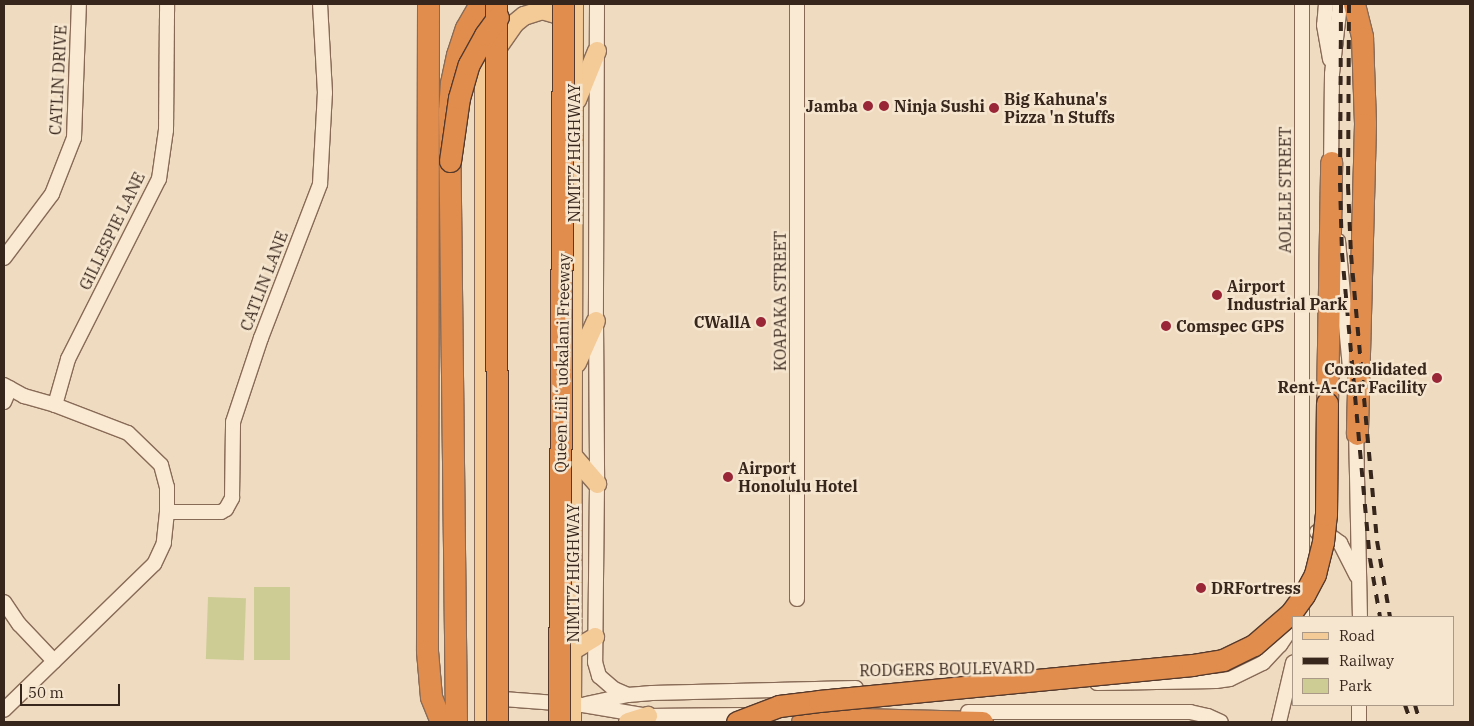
<!DOCTYPE html>
<meta charset="utf-8">
<style>
body{margin:0}
#map{position:relative;width:1474px;height:726px;overflow:hidden;background:#efdbc0;font-family:"IBM Plex Serif",serif}
div>[style]{position:absolute}
.green>*{inset:0;background:#cdcc94;transform-origin:0 0}
.roads{filter:drop-shadow(1px 0 #886b57) drop-shadow(-1px 0 #886b57) drop-shadow(0 1px #886b57) drop-shadow(0 -1px #886b57)}
.minor>*{height:14px;margin:-7px;padding:0 7px;transform-origin:7px;border-radius:7px;background:#fae9d3}
.major>*{height:18px;margin:-9px;padding:0 9px;transform-origin:9px;border-radius:9px;background:#f4ca96}
.highway>*{height:21px;margin:-10.5px;padding:0 10.5px;transform-origin:10.5px;border-radius:10.5px;background:#e18d4d}
.rail>*{height:4px;margin-top:-2px;transform-origin:0;background:repeating-linear-gradient(90deg,#37261c 0 9px,transparent 0 18px)}
.bridges{filter:drop-shadow(1px 0 #563a2c) drop-shadow(-1px 0 #563a2c) drop-shadow(0 1px #563a2c) drop-shadow(0 -1px #563a2c)}
.highway-bridge>*{height:21px;margin:-10.5px;padding:0 10.5px;transform-origin:10.5px;border-radius:10.5px;background:#e18d4d}
.dots>*{width:14px;height:14px;translate:-50% -50%;box-sizing:border-box;border:2px solid #f6e6cf;border-radius:50%}
span{translate:-50% -50%;white-space:nowrap;text-align:center;line-height:1.15;-webkit-text-stroke:5px #f6e6cf;paint-order:stroke}
.street-label{font-size:16px;color:#37261c}
.poi-label{font-size:16px;color:#37261c;font-weight:700}
.left{translate:0 -50%;text-align:left}
.right{translate:-100% -50%;text-align:right}
.frame{position:absolute;inset:0;border:5px solid #37261c;pointer-events:none}
.legend{position:absolute;left:1292px;top:616px;width:162px;height:90px;box-sizing:border-box;background:#f6e6cf;border:1px solid #aa9987;margin:0;padding:6px 9px;list-style:none;font-size:15px;color:#37261c}
.legend li{display:flex;align-items:center;gap:10px;height:25px}
.legend b{width:25px;border:1px solid #aa9987}
.scale{position:absolute;left:20px;top:684px;width:100px;height:22px;box-sizing:border-box;border:2px solid #37261c;border-top:0;padding-left:6px;font-size:15px;line-height:18px;white-space:nowrap;color:#37261c;-webkit-text-stroke:4px #f6e6cf;paint-order:stroke}
</style>
<div id="map">
<div class="green">
<div style="left:254px;top:587px;width:36px;height:73px"></div>
<div style="left:208px;top:597px;width:38px;height:62px;rotate:2deg"></div>
</div>
<div class="roads">
<div class="minor">
<div style="left:597px;top:4px;width:317px;rotate:90.2deg"></div>
<div style="left:596px;top:321px;width:163px;rotate:89.6deg"></div>
<div style="left:597px;top:484px;width:178px;rotate:90.6deg"></div>
<div style="left:595px;top:662px;width:15px;rotate:74deg"></div>
<div style="left:599px;top:676px;width:20px;rotate:41deg"></div>
<div style="left:614px;top:689px;width:15px;rotate:23deg"></div>
<div style="left:1326px;top:4px;width:21px;rotate:95deg"></div>
<div style="left:1324px;top:25px;width:35px;rotate:80deg"></div>
<div style="left:1331px;top:170px;width:96px;rotate:-89.4deg"></div>
<div style="left:1332px;top:74px;width:70px;rotate:-83.5deg"></div>
<div style="left:1338px;top:241px;width:127px;rotate:84.6deg"></div>
<div style="left:4px;top:258px;width:80px;rotate:-53.1deg"></div>
<div style="left:52px;top:194px;width:60px;rotate:-68.6deg"></div>
<div style="left:74px;top:138px;width:134px;rotate:-87.9deg"></div>
<div style="left:4px;top:385px;width:23px;rotate:29deg"></div>
<div style="left:24px;top:396px;width:32px;rotate:16deg"></div>
<div style="left:55px;top:405px;width:78px;rotate:21deg"></div>
<div style="left:128px;top:433px;width:46px;rotate:44.1deg"></div>
<div style="left:161px;top:465px;width:23px;rotate:75deg"></div>
<div style="left:167px;top:487px;width:25px;rotate:90deg"></div>
<div style="left:167px;top:512px;width:31px;rotate:96deg"></div>
<div style="left:164px;top:543px;width:23px;rotate:115deg"></div>
<div style="left:154px;top:564px;width:209px;rotate:135.8deg"></div>
<div style="left:4px;top:402px;width:15px;rotate:-67deg"></div>
<div style="left:55px;top:405px;width:48px;rotate:-74.2deg"></div>
<div style="left:68px;top:359px;width:202px;rotate:-63.2deg"></div>
<div style="left:159px;top:179px;width:49px;rotate:-81.9deg"></div>
<div style="left:166px;top:130px;width:126px;rotate:-89.5deg"></div>
<div style="left:1356px;top:428px;width:189px;rotate:88.8deg"></div>
<div style="left:167px;top:512px;width:54px"></div>
<div style="left:221px;top:512px;width:6px;rotate:-31deg"></div>
<div style="left:226px;top:509px;width:13px;rotate:-61deg"></div>
<div style="left:232px;top:498px;width:76px;rotate:-89.2deg"></div>
<div style="left:233px;top:422px;width:89px;rotate:-71.6deg"></div>
<div style="left:261px;top:338px;width:165px;rotate:-69deg"></div>
<div style="left:320px;top:184px;width:91px;rotate:-86.9deg"></div>
<div style="left:325px;top:93px;width:89px;rotate:-93.2deg"></div>
<div style="left:1317px;top:532px;width:12px;rotate:14deg"></div>
<div style="left:1329px;top:535px;width:14px;rotate:36deg"></div>
<div style="left:1340px;top:543px;width:37px;rotate:63deg"></div>
<div style="left:797px;top:599px;width:595px;rotate:-90deg"></div>
<div style="left:4px;top:602px;width:27px;rotate:56deg"></div>
<div style="left:19px;top:624px;width:51px;rotate:46.6deg"></div>
<div style="left:1302px;top:617px;width:613px;rotate:-90deg"></div>
<div style="left:1097px;top:683px;width:119px;rotate:-1deg"></div>
<div style="left:1216px;top:681px;width:14px;rotate:-8deg"></div>
<div style="left:1230px;top:679px;width:37px;rotate:-26deg"></div>
<div style="left:1263px;top:663px;width:25px;rotate:-47deg"></div>
<div style="left:1280px;top:645px;width:23px;rotate:-56deg"></div>
<div style="left:490px;top:698px;width:93px;rotate:4.3deg"></div>
<div style="left:583px;top:705px;width:66px;rotate:9.6deg"></div>
<div style="left:648px;top:716px;width:99px;rotate:-0.6deg"></div>
<div style="left:586px;top:704px;width:43px;rotate:-12.1deg"></div>
<div style="left:628px;top:695px;width:24px;rotate:-5deg"></div>
<div style="left:652px;top:693px;width:204px;rotate:-1.4deg"></div>
<div style="left:968px;top:712px;width:222px"></div>
<div style="left:1190px;top:712px;width:18px;rotate:13deg"></div>
<div style="left:1208px;top:716px;width:14px;rotate:25deg"></div>
<div style="left:1279px;top:722px;width:61px;rotate:-76.7deg"></div>
<div style="left:1359px;top:722px;width:17px;rotate:-90deg"></div>
</div>
<div class="major">
<div style="left:484px;top:37px;width:685px;rotate:90deg"></div>
<div style="left:494px;top:53px;width:35px;rotate:-55deg"></div>
<div style="left:514px;top:24px;width:13px;rotate:-39deg"></div>
<div style="left:524px;top:16px;width:19px;rotate:-18deg"></div>
<div style="left:542px;top:10px;width:19px;rotate:16deg"></div>
<div style="left:560px;top:15px;width:10px;rotate:45deg"></div>
<div style="left:567px;top:22px;width:5px;rotate:68deg"></div>
<div style="left:577px;top:100px;width:53px;rotate:-67.8deg"></div>
<div style="left:577px;top:363px;width:46px;rotate:-65.7deg"></div>
<div style="left:573px;top:456px;width:37px;rotate:49deg"></div>
<div style="left:572px;top:651px;width:27px;rotate:-31deg"></div>
<div style="left:572px;top:722px;width:718px;rotate:-89.84deg"></div>
<div style="left:628px;top:722px;width:21px;rotate:-17deg"></div>
</div>
<div class="highway">
<div style="left:428px;top:4px;width:647px;rotate:90.09deg"></div>
<div style="left:427px;top:651px;width:46px;rotate:85deg"></div>
<div style="left:431px;top:697px;width:27px;rotate:68deg"></div>
<div style="left:1354px;top:4px;width:34px;rotate:76deg"></div>
<div style="left:1362px;top:37px;width:87px;rotate:88deg"></div>
<div style="left:1365px;top:124px;width:310px;rotate:91.5deg"></div>
<div style="left:1327px;top:403px;width:241px;rotate:-89deg"></div>
<div style="left:456px;top:722px;width:611px;rotate:-90.66deg"></div>
<div style="left:449px;top:111px;width:28px;rotate:-86deg"></div>
<div style="left:451px;top:83px;width:29px;rotate:-78deg"></div>
<div style="left:457px;top:55px;width:28px;rotate:-72deg"></div>
<div style="left:466px;top:28px;width:28px;rotate:-60deg"></div>
<div style="left:802px;top:722px;width:54px;rotate:-3.2deg"></div>
<div style="left:856px;top:719px;width:126px;rotate:1.4deg"></div>
</div>
</div>
<div class="rail">
<div style="left:1341px;top:4px;width:179px;rotate:90.3deg"></div>
<div style="left:1340px;top:183px;width:70px;rotate:88.4deg"></div>
<div style="left:1342px;top:253px;width:307px;rotate:84.8deg"></div>
<div style="left:1370px;top:559px;width:59px;rotate:80.2deg"></div>
<div style="left:1349px;top:4px;width:182px;rotate:90.3deg"></div>
<div style="left:1348px;top:186px;width:69px;rotate:87.5deg"></div>
<div style="left:1351px;top:255px;width:287px;rotate:84.8deg"></div>
<div style="left:1377px;top:541px;width:77px;rotate:80.3deg"></div>
<div style="left:1405px;top:705px;width:18px;rotate:71deg"></div>
<div style="left:1415px;top:705px;width:18px;rotate:74deg"></div>
</div>
<div class="bridges">
<div class="highway-bridge">
<div style="left:496px;top:4px;width:718px;rotate:89.92deg"></div>
<div style="left:450px;top:161px;width:64px;rotate:-81.9deg"></div>
<div style="left:459px;top:98px;width:35px;rotate:-74deg"></div>
<div style="left:469px;top:64px;width:33px;rotate:-61deg"></div>
<div style="left:485px;top:35px;width:22px;rotate:-54deg"></div>
<div style="left:559px;top:722px;width:718px;rotate:-89.68deg"></div>
<div style="left:737px;top:722px;width:45px;rotate:-20.9deg"></div>
<div style="left:779px;top:706px;width:40px;rotate:-7.1deg"></div>
<div style="left:819px;top:701px;width:375px;rotate:-5.5deg"></div>
<div style="left:1192px;top:665px;width:31px;rotate:-9deg"></div>
<div style="left:1223px;top:660px;width:34px;rotate:-26deg"></div>
<div style="left:1254px;top:645px;width:49px;rotate:-40.9deg"></div>
<div style="left:1291px;top:613px;width:22px;rotate:-54deg"></div>
<div style="left:1304px;top:595px;width:24px;rotate:-62deg"></div>
<div style="left:1315px;top:574px;width:33px;rotate:-76deg"></div>
<div style="left:1323px;top:542px;width:27px;rotate:-84deg"></div>
<div style="left:1326px;top:515px;width:112px;rotate:-89.5deg"></div>
</div>
</div>
<div class="dots">
<div style="left:868px;top:106px;background:#992636"></div>
<div style="left:884px;top:106px;background:#992636"></div>
<div style="left:994px;top:108px;background:#992636"></div>
<div style="left:1217px;top:295px;background:#992636"></div>
<div style="left:761px;top:322px;background:#992636"></div>
<div style="left:1166px;top:326px;background:#992636"></div>
<div style="left:1437px;top:378px;background:#992636"></div>
<div style="left:728px;top:477px;background:#992636"></div>
<div style="left:1201px;top:588px;background:#992636"></div>
</div>
<div class="street-label">
<span style="left:58px;top:80px;rotate:-87deg">CATLIN DRIVE</span>
<span style="left:574px;top:153px;rotate:-90deg">NIMITZ HIGHWAY</span>
<span style="left:1285px;top:190px;rotate:-90deg">AOLELE STREET</span>
<span style="left:112px;top:231px;rotate:-64deg">GILLESPIE LANE</span>
<span style="left:264px;top:281px;rotate:-69deg">CATLIN LANE</span>
<span style="left:780px;top:301px;rotate:-90deg">KOAPAKA STREET</span>
<span style="left:562px;top:363px;rotate:-89deg">Queen Liliʻuokalani Freeway</span>
<span style="left:573px;top:573px;rotate:-90deg">NIMITZ HIGHWAY</span>
<span style="left:947px;top:669px;rotate:-1deg">RODGERS BOULEVARD</span>
</div>
<div class="poi-label">
<span class="left" style="left:1004px;top:108px">Big Kahuna's<br>Pizza 'n Stuffs</span>
<span class="right" style="left:858px;top:106px">Jamba</span>
<span class="left" style="left:894px;top:106px">Ninja Sushi</span>
<span class="left" style="left:1227px;top:295px">Airport<br>Industrial Park</span>
<span class="right" style="left:751px;top:322px">CWallA</span>
<span class="left" style="left:1176px;top:326px">Comspec GPS</span>
<span class="right" style="left:1427px;top:378px">Consolidated<br>Rent-A-Car Facility</span>
<span class="left" style="left:738px;top:477px">Airport<br>Honolulu Hotel</span>
<span class="left" style="left:1211px;top:588px">DRFortress</span>
</div>
<div class="frame"></div>
<ul class="legend">
<li><b style="height:6px;background:#f4ca96"></b>Road</li>
<li><b style="height:6px;background:#37261c"></b>Railway</li>
<li><b style="height:14px;background:#cdcc94"></b>Park</li>
</ul>
<div class="scale">50 m</div>
</div>
